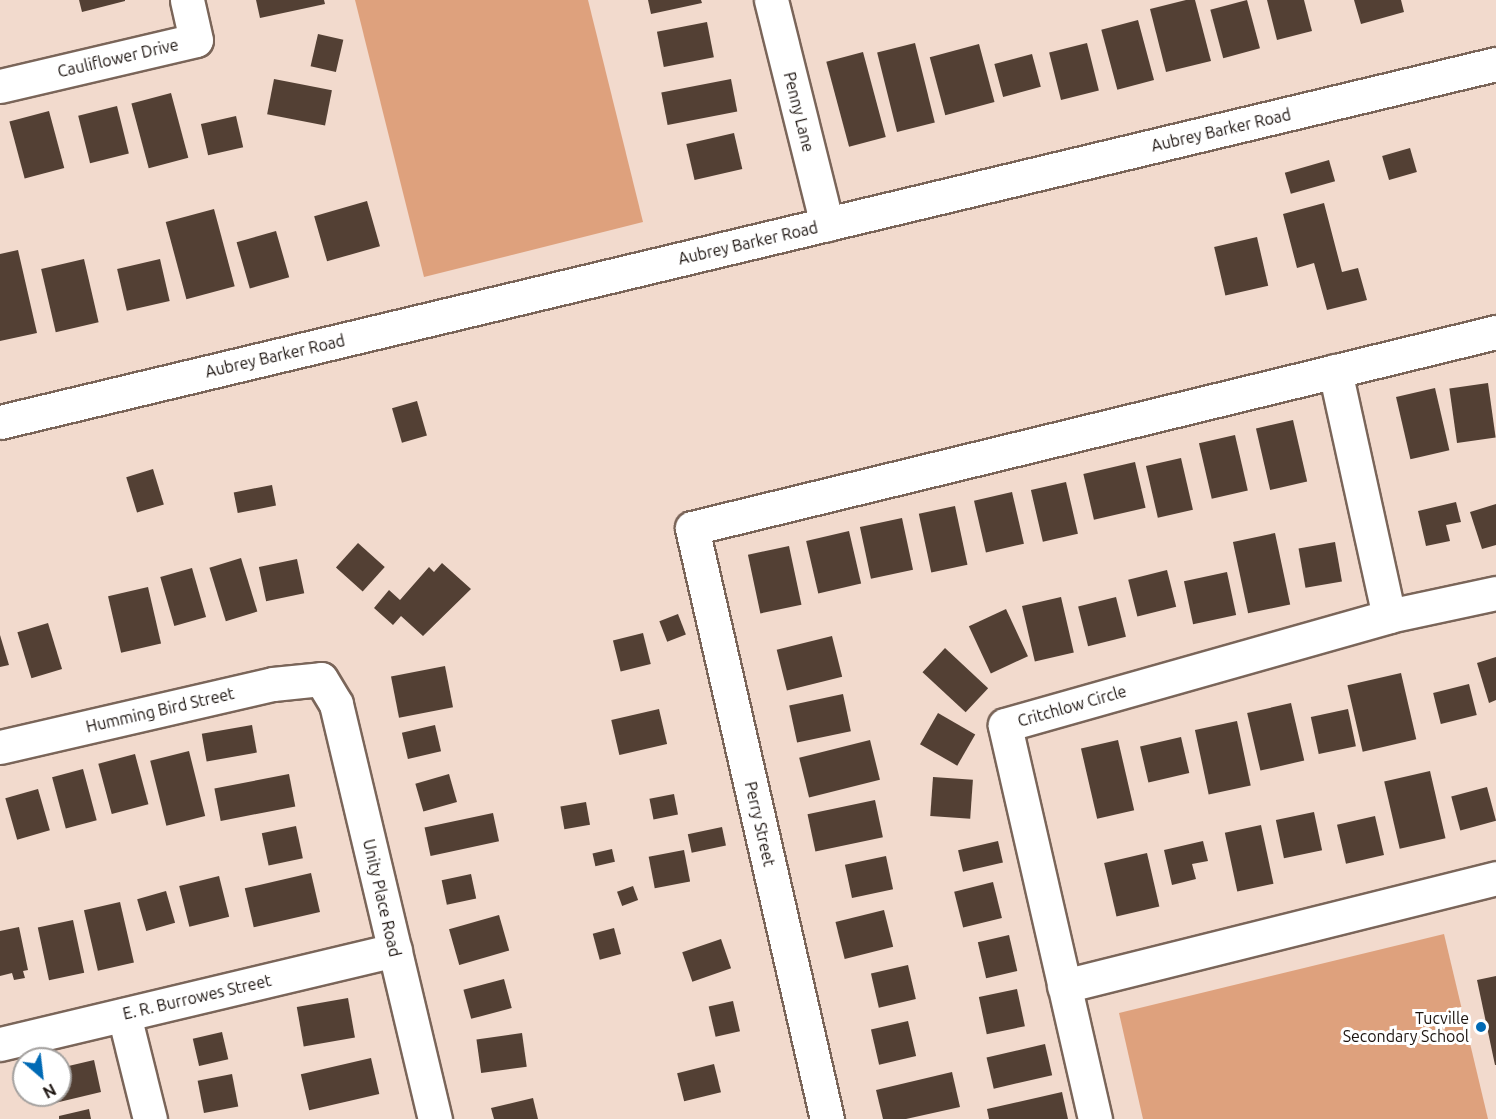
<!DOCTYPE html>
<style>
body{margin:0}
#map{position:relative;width:1496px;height:1119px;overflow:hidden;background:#f2dacd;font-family:Ubuntu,sans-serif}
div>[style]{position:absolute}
.green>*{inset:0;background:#dea17d}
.building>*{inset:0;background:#534034;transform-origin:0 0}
.roads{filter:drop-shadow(2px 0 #7a6559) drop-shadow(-2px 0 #7a6559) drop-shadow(0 2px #7a6559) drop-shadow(0 -2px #7a6559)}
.minor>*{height:33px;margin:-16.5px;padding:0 16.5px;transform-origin:16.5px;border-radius:16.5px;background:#fff}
.dots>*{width:16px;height:16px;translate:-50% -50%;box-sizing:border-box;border:3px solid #fff;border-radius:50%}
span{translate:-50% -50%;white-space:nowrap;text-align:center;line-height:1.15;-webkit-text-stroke:6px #fff;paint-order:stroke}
.street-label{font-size:16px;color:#1b130f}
.poi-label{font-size:16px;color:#1b130f}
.right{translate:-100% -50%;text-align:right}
.north{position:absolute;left:12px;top:1047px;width:60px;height:60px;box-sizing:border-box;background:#fff;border:2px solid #a4a19f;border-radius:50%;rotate:152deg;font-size:16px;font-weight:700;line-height:24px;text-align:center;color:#1b130f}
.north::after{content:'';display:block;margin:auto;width:21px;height:27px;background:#006ab5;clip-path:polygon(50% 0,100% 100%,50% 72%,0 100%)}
</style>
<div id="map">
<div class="green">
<div style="clip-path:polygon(355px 0,588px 0,643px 222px,424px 277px)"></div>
<div style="clip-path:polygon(1444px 934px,1488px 1119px,1143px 1119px,1119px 1013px)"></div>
</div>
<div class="building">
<div style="clip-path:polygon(79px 0,125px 0,125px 1px,82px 12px)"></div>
<div style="clip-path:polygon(256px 0,324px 0,325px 4px,260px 18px)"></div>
<div style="clip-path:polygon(648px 0,701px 0,702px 3px,651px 14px)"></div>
<div style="clip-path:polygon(1186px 0,1195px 0,1211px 61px,1166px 72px,1150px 9px)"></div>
<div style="left:1247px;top:0;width:50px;height:38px;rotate:75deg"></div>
<div style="clip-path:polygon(1267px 0,1304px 0,1312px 31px,1277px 40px)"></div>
<div style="clip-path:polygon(1354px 0,1401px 0,1404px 12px,1361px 24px)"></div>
<div style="left:1138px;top:20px;width:62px;height:38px;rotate:75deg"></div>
<div style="left:707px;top:22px;width:36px;height:51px;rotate:79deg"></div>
<div style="left:318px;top:34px;width:26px;height:33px;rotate:13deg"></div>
<div style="left:915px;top:43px;width:82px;height:39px;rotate:76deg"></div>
<div style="left:1087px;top:43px;width:49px;height:39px;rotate:76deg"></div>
<div style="left:979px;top:44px;width:60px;height:51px;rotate:75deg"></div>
<div style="left:863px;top:52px;width:88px;height:38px;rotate:75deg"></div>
<div style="left:1032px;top:54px;width:34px;height:39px;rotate:75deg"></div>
<div style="left:274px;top:79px;width:59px;height:36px;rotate:11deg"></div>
<div style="left:731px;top:79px;width:33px;height:71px;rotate:79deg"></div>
<div style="left:171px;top:93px;width:67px;height:41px;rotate:75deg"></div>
<div style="left:117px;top:106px;width:49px;height:40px;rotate:76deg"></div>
<div style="left:49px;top:111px;width:59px;height:41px;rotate:75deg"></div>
<div style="left:236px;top:116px;width:32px;height:36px;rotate:77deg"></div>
<div style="left:734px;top:133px;width:37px;height:49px;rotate:77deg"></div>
<div style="left:1410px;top:148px;width:25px;height:29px;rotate:74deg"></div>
<div style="left:1329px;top:160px;width:22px;height:46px;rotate:74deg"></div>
<div style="left:367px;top:201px;width:47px;height:55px;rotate:74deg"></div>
<div style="clip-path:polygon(1324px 203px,1342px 272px,1358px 268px,1367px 300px,1327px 310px,1314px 263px,1297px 268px,1283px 214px)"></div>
<div style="left:214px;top:209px;width:80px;height:50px;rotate:75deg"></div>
<div style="left:276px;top:231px;width:48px;height:41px;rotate:74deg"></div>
<div style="left:1257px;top:237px;width:50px;height:44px;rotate:77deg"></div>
<div style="clip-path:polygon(18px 250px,37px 333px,0 341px,0 254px)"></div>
<div style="left:84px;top:259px;width:65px;height:44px;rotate:77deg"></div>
<div style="left:160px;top:259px;width:43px;height:44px;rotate:77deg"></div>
<div style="left:1488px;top:383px;width:55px;height:39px;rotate:82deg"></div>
<div style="left:1435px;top:388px;width:64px;height:40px;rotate:77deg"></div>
<div style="left:417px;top:401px;width:36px;height:26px;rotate:74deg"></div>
<div style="left:1293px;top:420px;width:63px;height:38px;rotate:77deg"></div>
<div style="left:1235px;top:435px;width:57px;height:37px;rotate:77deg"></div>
<div style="left:1181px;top:458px;width:53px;height:36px;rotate:77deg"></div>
<div style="left:1135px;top:462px;width:47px;height:53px;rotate:77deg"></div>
<div style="left:153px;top:469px;width:37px;height:28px;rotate:73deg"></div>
<div style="left:1066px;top:482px;width:53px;height:36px;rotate:77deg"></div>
<div style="left:272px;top:485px;width:21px;height:39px;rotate:79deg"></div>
<div style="left:1012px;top:492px;width:53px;height:39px;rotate:77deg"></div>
<div style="clip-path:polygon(1456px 502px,1461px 522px,1446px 525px,1450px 541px,1426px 546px,1418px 511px)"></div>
<div style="clip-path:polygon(1496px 504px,1496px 545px,1482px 549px,1470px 512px)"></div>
<div style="left:955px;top:506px;width:60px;height:37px;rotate:78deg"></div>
<div style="left:902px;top:518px;width:53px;height:43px;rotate:78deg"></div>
<div style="left:849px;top:531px;width:54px;height:44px;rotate:77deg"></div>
<div style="left:1275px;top:533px;width:73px;height:43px;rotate:78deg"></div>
<div style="left:1335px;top:542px;width:40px;height:37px;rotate:80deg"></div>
<div style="left:358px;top:543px;width:36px;height:33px;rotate:42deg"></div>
<div style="left:789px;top:546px;width:60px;height:42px;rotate:78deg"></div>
<div style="left:241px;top:558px;width:56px;height:33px;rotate:73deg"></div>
<div style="left:297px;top:559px;width:35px;height:39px;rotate:78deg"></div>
<div style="clip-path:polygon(442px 563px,471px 589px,423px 636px,401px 616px,393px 625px,374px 608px,389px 590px,400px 600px,429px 567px,434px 572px)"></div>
<div style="left:192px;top:568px;width:51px;height:33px;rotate:74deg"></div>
<div style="left:1167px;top:570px;width:38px;height:40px;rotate:76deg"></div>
<div style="left:1227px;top:572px;width:44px;height:44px;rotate:78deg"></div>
<div style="left:148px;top:587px;width:58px;height:41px;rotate:77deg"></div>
<div style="left:1061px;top:597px;width:57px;height:40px;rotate:77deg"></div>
<div style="left:1116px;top:597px;width:41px;height:39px;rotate:76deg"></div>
<div style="left:1006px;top:609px;width:52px;height:41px;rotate:65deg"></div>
<div style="left:678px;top:614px;width:22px;height:20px;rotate:69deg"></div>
<div style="left:48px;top:623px;width:48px;height:32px;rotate:73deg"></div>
<div style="left:643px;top:633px;width:32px;height:31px;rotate:76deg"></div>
<div style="clip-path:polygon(0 635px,9px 665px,0 667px)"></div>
<div style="left:832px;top:636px;width:42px;height:57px;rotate:76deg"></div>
<div style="left:945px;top:648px;width:59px;height:33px;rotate:43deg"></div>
<div style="clip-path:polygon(1496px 657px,1496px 700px,1489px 703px,1477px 663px)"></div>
<div style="left:445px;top:666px;width:42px;height:55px;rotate:79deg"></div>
<div style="left:1401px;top:673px;width:68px;height:55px;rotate:77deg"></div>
<div style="left:1469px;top:684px;width:32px;height:37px;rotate:76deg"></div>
<div style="left:843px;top:694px;width:38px;height:55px;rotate:78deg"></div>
<div style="left:1291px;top:703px;width:59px;height:45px;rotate:77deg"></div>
<div style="left:659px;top:709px;width:36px;height:49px;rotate:77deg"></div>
<div style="left:1348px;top:709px;width:38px;height:38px;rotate:78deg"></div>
<div style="left:938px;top:713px;width:43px;height:36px;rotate:30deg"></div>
<div style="left:1237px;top:721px;width:66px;height:43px;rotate:78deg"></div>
<div style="left:252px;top:725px;width:28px;height:51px;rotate:80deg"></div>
<div style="left:435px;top:725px;width:27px;height:34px;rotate:77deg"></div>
<div style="left:1181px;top:737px;width:37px;height:42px;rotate:77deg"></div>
<div style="left:870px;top:740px;width:41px;height:73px;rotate:76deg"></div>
<div style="left:1118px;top:740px;width:72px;height:38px;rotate:77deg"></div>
<div style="left:189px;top:751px;width:67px;height:40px;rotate:76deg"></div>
<div style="left:135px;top:754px;width:52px;height:38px;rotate:75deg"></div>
<div style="left:83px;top:769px;width:53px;height:32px;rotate:75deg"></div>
<div style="left:1430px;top:771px;width:69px;height:47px;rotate:77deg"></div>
<div style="left:289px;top:774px;width:33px;height:76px;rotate:79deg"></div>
<div style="left:449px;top:774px;width:29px;height:35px;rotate:74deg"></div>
<div style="left:933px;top:777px;width:40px;height:39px;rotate:4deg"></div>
<div style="left:1487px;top:787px;width:35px;height:37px;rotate:75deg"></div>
<div style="left:38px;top:789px;width:43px;height:34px;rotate:74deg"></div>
<div style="left:674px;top:794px;width:21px;height:25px;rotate:79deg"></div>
<div style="left:875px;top:800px;width:38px;height:69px;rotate:78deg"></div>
<div style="left:586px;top:802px;width:23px;height:26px;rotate:80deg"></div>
<div style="left:1314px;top:812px;width:39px;height:39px;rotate:78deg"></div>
<div style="left:493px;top:813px;width:29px;height:70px;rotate:78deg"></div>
<div style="left:1375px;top:816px;width:40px;height:39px;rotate:77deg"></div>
<div style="left:1261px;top:825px;width:60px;height:37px;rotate:78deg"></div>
<div style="left:296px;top:826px;width:33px;height:35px;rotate:78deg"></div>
<div style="left:722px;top:827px;width:19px;height:35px;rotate:78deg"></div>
<div style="left:998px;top:841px;width:22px;height:41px;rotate:77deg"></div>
<div style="clip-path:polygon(1203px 841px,1208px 861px,1192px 864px,1196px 879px,1172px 885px,1164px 850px)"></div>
<div style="left:612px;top:849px;width:13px;height:20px;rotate:77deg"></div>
<div style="left:684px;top:850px;width:32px;height:36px;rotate:79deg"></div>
<div style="left:1147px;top:853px;width:55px;height:44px;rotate:77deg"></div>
<div style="left:886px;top:856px;width:34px;height:42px;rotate:78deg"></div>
<div style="left:311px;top:873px;width:40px;height:68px;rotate:77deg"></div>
<div style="left:471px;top:874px;width:25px;height:30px;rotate:78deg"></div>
<div style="left:219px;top:876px;width:42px;height:41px;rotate:76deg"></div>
<div style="left:993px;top:882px;width:37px;height:40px;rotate:76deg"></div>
<div style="left:633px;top:886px;width:15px;height:17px;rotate:70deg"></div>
<div style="left:166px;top:891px;width:33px;height:30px;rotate:74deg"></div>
<div style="left:120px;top:902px;width:62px;height:37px;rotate:77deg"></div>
<div style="left:884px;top:910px;width:38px;height:50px;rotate:76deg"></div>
<div style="left:499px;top:915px;width:37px;height:52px;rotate:74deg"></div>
<div style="left:73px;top:920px;width:54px;height:36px;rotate:78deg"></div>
<div style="clip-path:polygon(19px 927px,28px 970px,23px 971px,25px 978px,14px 980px,12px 973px,0 976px,0 931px)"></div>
<div style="left:614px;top:928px;width:27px;height:22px;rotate:75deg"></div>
<div style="left:1009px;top:935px;width:37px;height:32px;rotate:77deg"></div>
<div style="left:721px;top:939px;width:31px;height:41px;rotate:71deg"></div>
<div style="left:908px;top:965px;width:35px;height:38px;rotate:77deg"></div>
<div style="clip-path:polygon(1496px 976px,1496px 1065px,1495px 1065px,1477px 980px)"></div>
<div style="left:504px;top:979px;width:30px;height:42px;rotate:75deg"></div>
<div style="left:1017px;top:989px;width:38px;height:39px;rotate:78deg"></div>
<div style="left:348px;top:998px;width:40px;height:52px;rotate:80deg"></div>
<div style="left:733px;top:1001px;width:31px;height:25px;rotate:77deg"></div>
<div style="left:908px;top:1021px;width:36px;height:38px;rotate:77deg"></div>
<div style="left:222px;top:1032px;width:28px;height:30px;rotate:77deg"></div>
<div style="left:522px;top:1033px;width:34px;height:46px;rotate:82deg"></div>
<div style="left:1045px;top:1044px;width:32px;height:60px;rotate:77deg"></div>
<div style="left:371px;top:1058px;width:37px;height:72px;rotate:77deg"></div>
<div style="clip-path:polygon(94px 1060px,101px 1092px,55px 1103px,60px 1068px)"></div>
<div style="left:714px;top:1064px;width:29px;height:38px;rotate:76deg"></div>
<div style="clip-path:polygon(952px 1072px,960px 1107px,906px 1119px,883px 1119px,876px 1090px)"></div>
<div style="left:232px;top:1074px;width:33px;height:35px;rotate:79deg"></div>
<div style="clip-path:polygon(1062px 1092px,1068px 1119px,989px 1119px,987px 1109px)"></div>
<div style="clip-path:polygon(533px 1098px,538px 1119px,494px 1119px,491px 1108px)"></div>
<div style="clip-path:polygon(89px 1109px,91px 1119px,59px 1119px,59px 1116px)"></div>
</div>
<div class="roads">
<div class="minor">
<div style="left:771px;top:0;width:231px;rotate:76deg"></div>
<div style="left:0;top:86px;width:201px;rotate:-13.2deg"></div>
<div style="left:196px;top:40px;width:41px;rotate:-102.7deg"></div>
<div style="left:1335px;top:371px;width:251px;rotate:77.6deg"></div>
<div style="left:0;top:422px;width:1538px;rotate:-13.46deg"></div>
<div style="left:0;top:747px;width:280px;rotate:-13deg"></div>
<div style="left:273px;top:684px;width:48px;rotate:-5.9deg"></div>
<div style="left:321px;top:679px;width:29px;rotate:59deg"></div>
<div style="left:336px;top:704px;width:427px;rotate:76.6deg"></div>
<div style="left:1064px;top:986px;width:445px;rotate:-14deg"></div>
<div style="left:124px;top:1015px;width:107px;rotate:76deg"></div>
<div style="left:0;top:1044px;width:406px;rotate:-13.4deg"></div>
<div style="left:827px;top:1119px;width:606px;rotate:-102.87deg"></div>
<div style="left:692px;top:528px;width:828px;rotate:-13.7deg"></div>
<div style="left:1095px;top:1119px;width:404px;rotate:-102.9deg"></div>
<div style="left:1005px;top:725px;width:399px;rotate:-15.8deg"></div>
<div style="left:1389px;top:616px;width:109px;rotate:-12.1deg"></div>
</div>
</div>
<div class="dots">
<div style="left:1481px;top:1027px;background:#006ab5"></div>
</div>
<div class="street-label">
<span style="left:118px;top:58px;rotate:-13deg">Cauliflower Drive</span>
<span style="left:799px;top:112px;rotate:76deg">Penny Lane</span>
<span style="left:1221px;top:130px;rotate:-13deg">Aubrey Barker Road</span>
<span style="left:748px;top:243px;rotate:-13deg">Aubrey Barker Road</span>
<span style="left:275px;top:356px;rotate:-13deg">Aubrey Barker Road</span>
<span style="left:1072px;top:706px;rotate:-16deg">Critchlow Circle</span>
<span style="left:160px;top:710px;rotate:-13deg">Humming Bird Street</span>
<span style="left:760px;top:824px;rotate:77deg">Perry Street</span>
<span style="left:382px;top:898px;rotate:77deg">Unity Place Road</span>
<span style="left:197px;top:997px;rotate:-13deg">E. R. Burrowes Street</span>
</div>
<div class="poi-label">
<span class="right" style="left:1469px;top:1027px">Tucville<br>Secondary School</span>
</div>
<div class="north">N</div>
</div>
